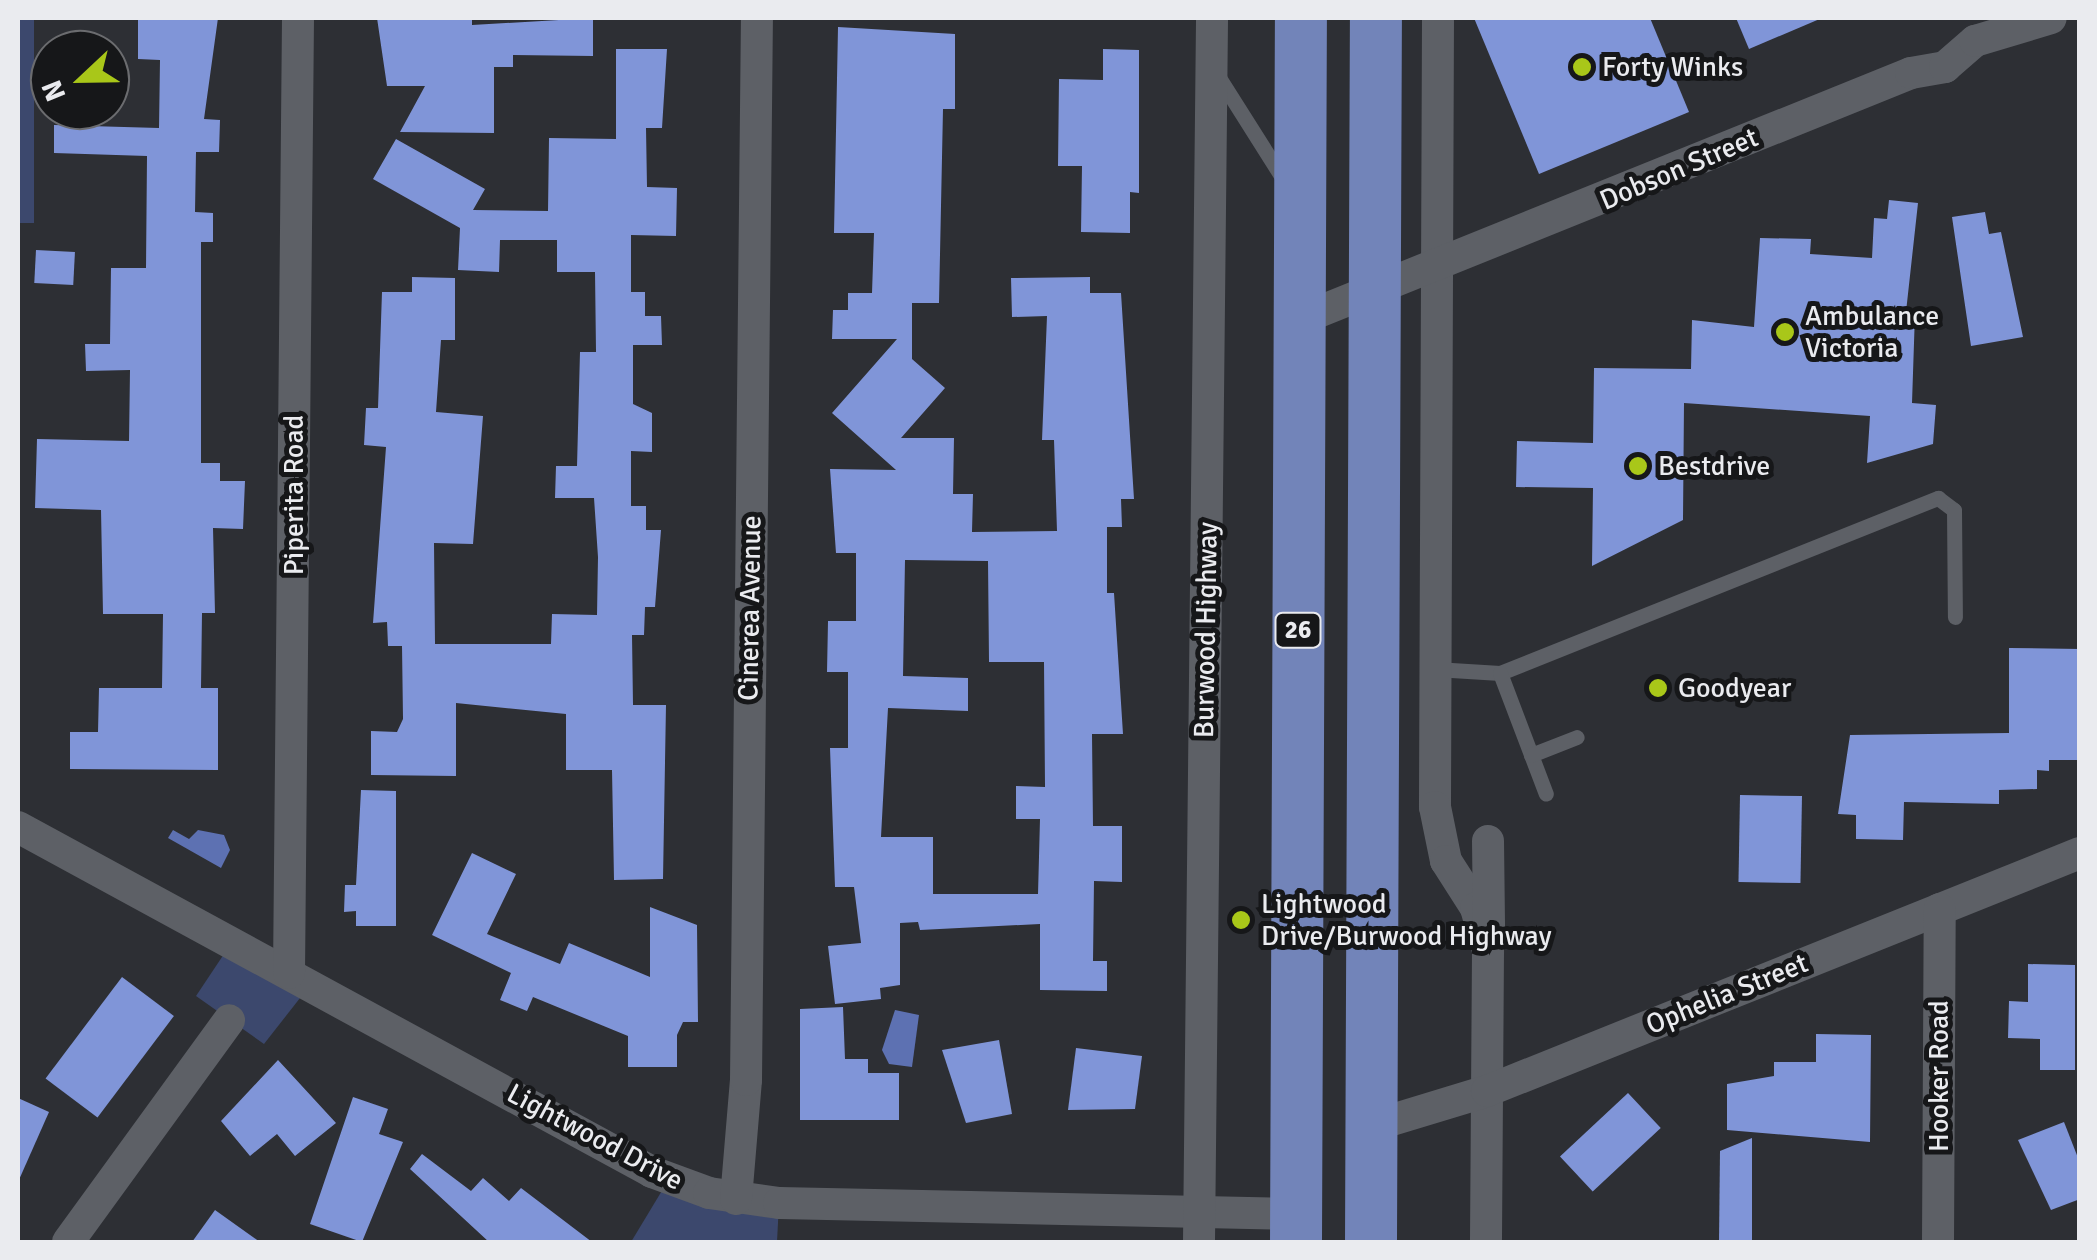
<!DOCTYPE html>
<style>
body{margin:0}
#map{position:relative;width:2097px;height:1260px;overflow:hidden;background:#2d2f34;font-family:Signika,sans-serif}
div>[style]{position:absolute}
.green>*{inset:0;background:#3c486d;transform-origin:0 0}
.water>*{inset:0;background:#5d71b2}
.building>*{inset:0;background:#8095d8;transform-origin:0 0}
.service>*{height:15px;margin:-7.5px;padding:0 7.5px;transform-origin:7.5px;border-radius:7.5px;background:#5d6066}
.minor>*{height:32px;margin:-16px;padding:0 16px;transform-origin:16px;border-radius:16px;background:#5d6066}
.trunk>*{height:52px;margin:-26px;padding:0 26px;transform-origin:26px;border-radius:26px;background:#7284b9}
.dots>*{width:28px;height:28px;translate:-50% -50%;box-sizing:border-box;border:5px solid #161719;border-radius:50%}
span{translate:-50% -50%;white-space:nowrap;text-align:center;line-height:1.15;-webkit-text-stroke:10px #161719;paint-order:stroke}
.shield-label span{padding:2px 8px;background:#161719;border:2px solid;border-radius:8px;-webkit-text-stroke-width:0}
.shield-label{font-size:25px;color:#eaebef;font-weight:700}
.poi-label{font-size:28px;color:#eaebef}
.left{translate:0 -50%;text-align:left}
.street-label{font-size:28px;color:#eaebef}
.frame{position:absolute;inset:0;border:20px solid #eaebef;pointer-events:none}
.north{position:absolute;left:30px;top:30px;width:100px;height:100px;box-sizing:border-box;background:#161719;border:2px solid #6b6c6f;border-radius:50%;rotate:248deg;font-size:28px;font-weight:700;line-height:40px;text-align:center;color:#eaebef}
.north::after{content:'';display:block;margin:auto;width:35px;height:45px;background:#a9c719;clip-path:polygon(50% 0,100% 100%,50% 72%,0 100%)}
</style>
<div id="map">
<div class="green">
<div style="left:18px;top:18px;width:16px;height:205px"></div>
<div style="clip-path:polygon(232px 942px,311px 984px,264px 1044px,196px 996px)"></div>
<div style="clip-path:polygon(669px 1179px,779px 1203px,777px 1242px,631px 1242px)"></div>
</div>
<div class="water">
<div style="clip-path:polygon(173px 830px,189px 839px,198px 830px,224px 835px,230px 850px,221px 868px,168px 838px)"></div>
<div style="clip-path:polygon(895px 1010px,919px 1015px,912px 1067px,889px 1064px,882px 1050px)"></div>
</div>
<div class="building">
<div style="clip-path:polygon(138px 18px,218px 18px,204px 119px,220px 120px,219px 152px,196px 152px,195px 212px,213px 213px,213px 242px,201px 242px,201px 463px,220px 463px,220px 481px,245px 481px,243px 529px,213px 528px,215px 613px,202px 613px,201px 688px,218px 688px,218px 770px,70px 769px,70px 732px,98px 732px,99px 688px,162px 688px,163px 614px,103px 614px,101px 510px,35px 508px,37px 439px,129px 441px,130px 370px,86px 371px,85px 344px,110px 344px,111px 268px,146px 268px,147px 156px,54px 153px,54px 125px,159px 128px,160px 60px,138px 59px)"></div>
<div style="clip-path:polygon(377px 18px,472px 18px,472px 25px,593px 18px,593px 56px,513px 55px,513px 67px,494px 67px,494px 133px,400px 132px,425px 86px,387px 86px)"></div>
<div style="clip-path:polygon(1474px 18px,1650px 18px,1689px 112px,1539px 174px)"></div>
<div style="clip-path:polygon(1736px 18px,1822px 18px,1749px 49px)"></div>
<div style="clip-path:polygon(evenodd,838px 27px,955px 34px,955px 109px,943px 109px,939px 303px,912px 303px,912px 359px,945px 388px,901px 438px,954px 438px,953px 494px,973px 494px,972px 532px,1057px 531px,1054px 440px,1042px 440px,1047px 316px,1012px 317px,1011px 278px,1090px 277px,1090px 293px,1121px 293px,1134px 499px,1121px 499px,1122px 527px,1107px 527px,1107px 593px,1114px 593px,1123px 734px,1092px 734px,1093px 826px,1122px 826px,1122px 882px,1094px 881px,1093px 961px,1107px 961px,1107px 991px,1040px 990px,1040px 924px,920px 930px,918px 922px,900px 923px,900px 985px,880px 988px,881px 999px,835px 1004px,828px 946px,861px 943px,854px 887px,835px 887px,830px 748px,848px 748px,848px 672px,827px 672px,828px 621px,856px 621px,856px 553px,836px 553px,830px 469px,896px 470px,832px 413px,897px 339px,832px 339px,833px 310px,848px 310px,848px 293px,872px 293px,874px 233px,834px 233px,838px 27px,905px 560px,988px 561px,989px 662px,1044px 662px,1045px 787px,1016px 786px,1016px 819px,1040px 819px,1038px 894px,933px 894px,933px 837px,881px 837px,888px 708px,968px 711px,968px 678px,903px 676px,905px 560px)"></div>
<div style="clip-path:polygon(616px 49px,667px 49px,662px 128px,646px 128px,647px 187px,677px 188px,676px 236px,631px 235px,631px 292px,645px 292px,645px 316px,661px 316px,662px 345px,633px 345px,633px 404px,652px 413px,652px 452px,631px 451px,631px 506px,646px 506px,646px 530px,661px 530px,655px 607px,645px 607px,644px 635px,632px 635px,633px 705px,666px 705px,663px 879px,614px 880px,612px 770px,566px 770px,566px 714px,456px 703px,456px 776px,371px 775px,371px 731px,397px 732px,403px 719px,402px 646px,388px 646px,387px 622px,373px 623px,386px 447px,364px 445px,366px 408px,378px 408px,382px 292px,412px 292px,412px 277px,455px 278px,455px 340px,441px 340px,436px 412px,483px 416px,473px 544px,434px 543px,435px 644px,551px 644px,552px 614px,597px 615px,598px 557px,594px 498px,555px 498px,556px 466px,577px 466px,580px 352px,596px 352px,595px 272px,557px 272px,557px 240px,500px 240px,499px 272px,458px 270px,460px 228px,373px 179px,396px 139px,485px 189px,473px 210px,548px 211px,549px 138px,616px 139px)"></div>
<div style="clip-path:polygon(1103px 49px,1139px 50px,1139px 193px,1130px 192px,1130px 233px,1081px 232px,1082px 166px,1058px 166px,1059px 79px,1103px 80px)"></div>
<div style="clip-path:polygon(1889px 200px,1918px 203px,1906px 312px,1915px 313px,1912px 403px,1936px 405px,1933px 444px,1867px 463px,1870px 416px,1684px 403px,1683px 520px,1592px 566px,1593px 488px,1516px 487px,1517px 441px,1593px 443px,1594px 368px,1691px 369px,1692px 320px,1754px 327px,1760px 238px,1811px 239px,1810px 254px,1872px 258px,1874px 218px,1887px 219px)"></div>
<div style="clip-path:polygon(1985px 212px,1989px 234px,2001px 232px,2023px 337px,1971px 346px,1952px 217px)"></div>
<div style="left:36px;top:250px;width:39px;height:33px;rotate:3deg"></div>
<div style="clip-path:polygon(2009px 648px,2080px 649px,2079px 760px,2049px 760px,2049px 771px,2037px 770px,2037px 789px,1999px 790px,1999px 804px,1904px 802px,1903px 840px,1856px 839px,1856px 815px,1838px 814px,1850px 735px,2009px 733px)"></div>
<div style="clip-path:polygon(361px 790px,396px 791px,396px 926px,356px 926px,356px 911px,344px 912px,345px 885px,356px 885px)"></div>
<div style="left:1740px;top:795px;width:62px;height:87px;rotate:1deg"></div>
<div style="clip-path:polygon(472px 853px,516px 874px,487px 934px,560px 964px,569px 943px,650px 977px,650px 907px,697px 925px,698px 1022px,683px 1022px,677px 1035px,677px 1067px,628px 1067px,628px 1036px,533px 997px,527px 1011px,500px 1000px,511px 973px,432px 935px)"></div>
<div style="clip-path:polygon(2028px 964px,2075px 965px,2075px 1070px,2040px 1070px,2040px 1039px,2008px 1038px,2009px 1001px,2028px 1002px)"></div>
<div style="left:122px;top:977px;width:65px;height:127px;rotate:37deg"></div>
<div style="clip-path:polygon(843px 1007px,845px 1059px,868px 1059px,868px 1073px,899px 1073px,899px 1120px,800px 1120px,800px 1009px)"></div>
<div style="clip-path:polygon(1816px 1034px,1871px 1035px,1870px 1142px,1727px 1130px,1727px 1084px,1774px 1076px,1774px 1062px,1816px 1062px)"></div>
<div style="clip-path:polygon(999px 1040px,1012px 1114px,966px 1123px,942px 1050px)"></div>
<div style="clip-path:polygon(1076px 1048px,1142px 1056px,1135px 1109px,1068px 1110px)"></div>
<div style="clip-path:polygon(278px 1060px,336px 1123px,295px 1156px,277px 1134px,250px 1156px,221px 1121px)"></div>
<div style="left:1628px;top:1093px;width:48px;height:93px;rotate:47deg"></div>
<div style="clip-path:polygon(353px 1097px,388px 1109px,379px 1134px,403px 1142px,362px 1242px,310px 1224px)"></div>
<div style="clip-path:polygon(18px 1098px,49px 1112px,18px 1182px)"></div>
<div style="clip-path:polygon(2064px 1122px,2080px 1163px,2080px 1199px,2051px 1210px,2018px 1140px)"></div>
<div style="clip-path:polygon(1752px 1138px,1752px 1242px,1719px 1242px,1720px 1151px)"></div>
<div style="clip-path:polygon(422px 1154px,471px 1191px,483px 1178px,509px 1201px,521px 1188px,592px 1242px,489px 1242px,410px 1169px)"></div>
<div style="clip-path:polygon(215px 1210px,260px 1242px,192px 1242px)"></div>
</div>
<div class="service">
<div style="left:1218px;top:76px;width:122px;rotate:57.7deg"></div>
<div style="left:1435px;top:669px;width:65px;rotate:3.5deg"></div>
<div style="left:1500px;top:673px;width:472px;rotate:-21.8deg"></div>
<div style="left:1938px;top:498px;width:20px;rotate:37deg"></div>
<div style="left:1954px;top:510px;width:107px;rotate:89.5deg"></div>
<div style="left:1500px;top:673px;width:129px;rotate:69.2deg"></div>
<div style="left:1531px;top:755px;width:49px;rotate:-21.4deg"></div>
</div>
<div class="minor">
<div style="left:1438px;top:18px;width:789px;rotate:90.22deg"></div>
<div style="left:1435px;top:807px;width:55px;rotate:78.5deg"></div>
<div style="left:1446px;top:861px;width:56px;rotate:57.4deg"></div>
<div style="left:1476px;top:908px;width:45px;rotate:74.4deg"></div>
<div style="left:1488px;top:951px;width:291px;rotate:90.4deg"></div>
<div style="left:1301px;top:319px;width:658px;rotate:-21.96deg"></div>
<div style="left:1911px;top:73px;width:35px;rotate:-10deg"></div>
<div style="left:1945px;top:67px;width:40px;rotate:-41deg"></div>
<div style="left:1975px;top:41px;width:79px;rotate:-16.8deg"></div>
<div style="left:18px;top:827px;width:722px;rotate:28.55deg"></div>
<div style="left:652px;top:1172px;width:61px;rotate:20.2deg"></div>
<div style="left:709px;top:1193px;width:71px;rotate:8.1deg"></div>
<div style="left:779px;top:1203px;width:517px;rotate:1.22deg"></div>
<div style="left:1488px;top:841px;width:86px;rotate:89.3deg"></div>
<div style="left:289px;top:973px;width:955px;rotate:-89.46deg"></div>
<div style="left:1372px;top:1126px;width:120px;rotate:-16.9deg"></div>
<div style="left:1487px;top:1091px;width:639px;rotate:-21.87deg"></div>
<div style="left:736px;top:1199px;width:119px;rotate:-85.2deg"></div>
<div style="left:746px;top:1080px;width:1062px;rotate:-89.41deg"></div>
<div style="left:68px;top:1242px;width:274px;rotate:-54deg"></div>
<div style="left:1199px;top:1242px;width:1224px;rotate:-89.39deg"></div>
<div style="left:1938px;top:1242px;width:333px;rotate:-89.7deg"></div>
</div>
<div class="trunk">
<div style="left:1296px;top:1242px;width:1224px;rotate:-89.77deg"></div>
<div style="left:1371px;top:1242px;width:1224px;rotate:-89.77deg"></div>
</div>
<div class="dots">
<div style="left:1582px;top:67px;background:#a9c719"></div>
<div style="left:1785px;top:332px;background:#a9c719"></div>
<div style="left:1638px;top:466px;background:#a9c719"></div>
<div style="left:1658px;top:688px;background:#a9c719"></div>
<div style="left:1241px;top:920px;background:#a9c719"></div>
</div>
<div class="shield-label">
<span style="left:1298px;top:630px">26</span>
</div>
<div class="poi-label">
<span class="left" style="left:1602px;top:67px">Forty Winks</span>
<span class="left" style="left:1805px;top:332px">Ambulance<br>Victoria</span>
<span class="left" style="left:1658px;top:466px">Bestdrive</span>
<span class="left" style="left:1678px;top:688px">Goodyear</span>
<span class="left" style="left:1261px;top:920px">Lightwood<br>Drive/Burwood Highway</span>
</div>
<div class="street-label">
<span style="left:1679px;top:169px;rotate:-23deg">Dobson Street</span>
<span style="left:294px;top:495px;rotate:-90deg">Piperita Road</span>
<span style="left:750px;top:608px;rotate:-89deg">Cinerea Avenue</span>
<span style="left:1206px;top:630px;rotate:-89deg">Burwood Highway</span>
<span style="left:1727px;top:994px;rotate:-22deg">Ophelia Street</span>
<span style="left:1939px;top:1076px;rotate:-90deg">Hooker Road</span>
<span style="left:595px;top:1137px;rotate:28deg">Lightwood Drive</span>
</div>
<div class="frame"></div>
<div class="north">N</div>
</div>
